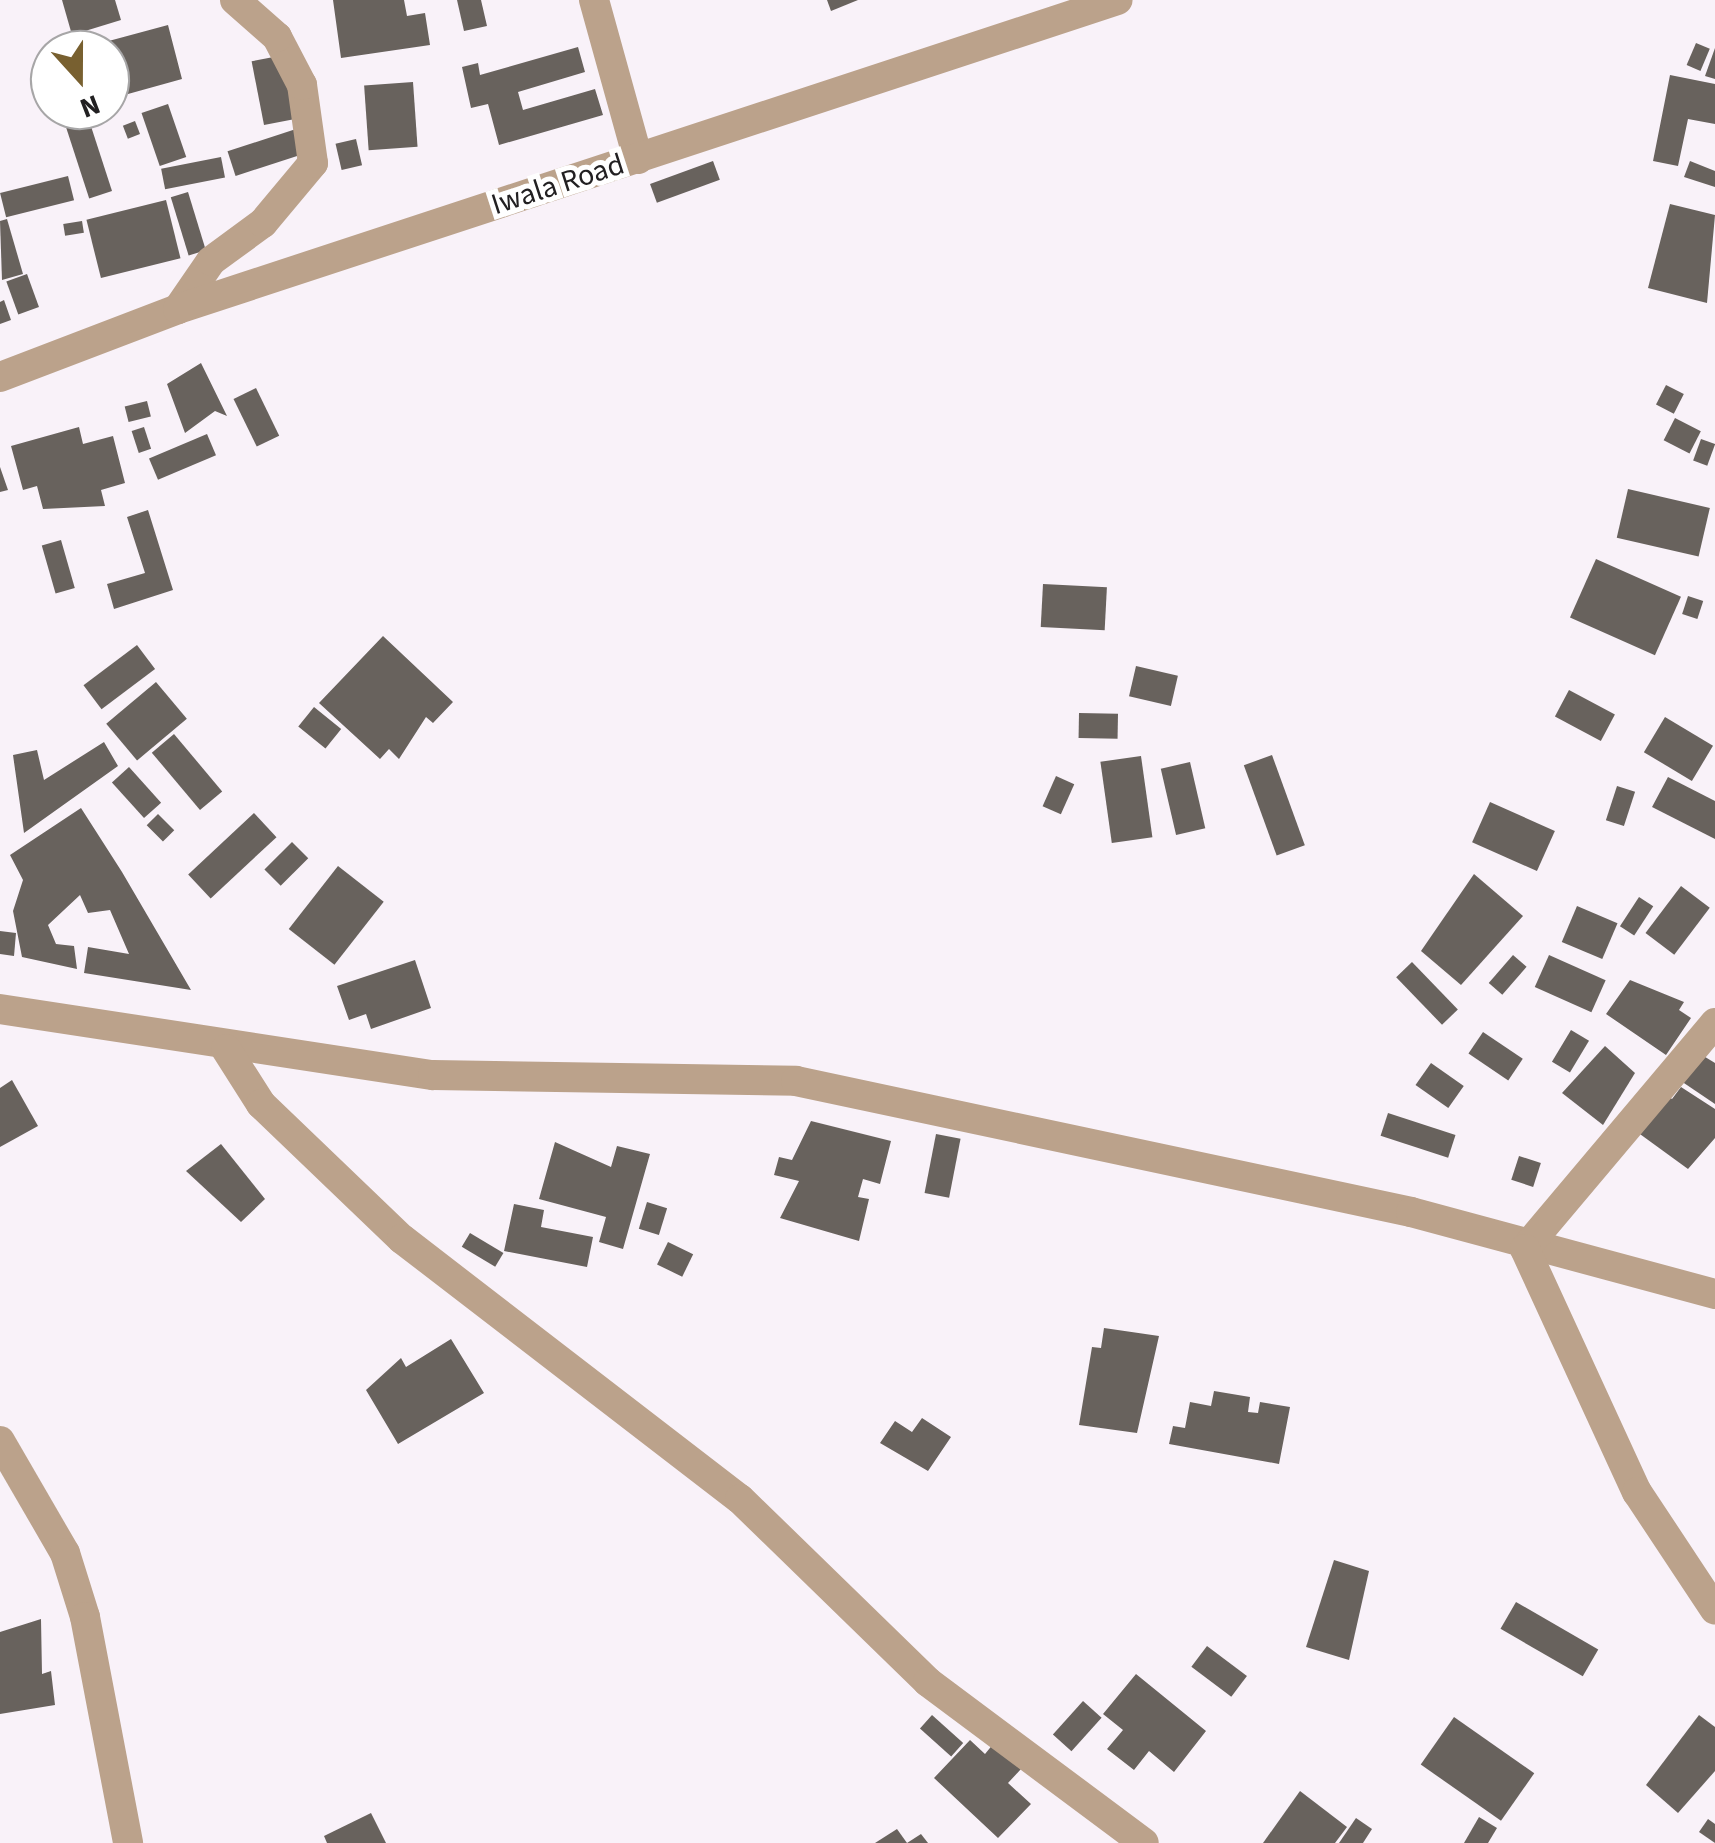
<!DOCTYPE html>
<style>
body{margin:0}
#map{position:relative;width:1715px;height:1843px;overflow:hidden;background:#f9f2f9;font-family:"Source Sans 3",sans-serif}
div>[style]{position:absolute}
.building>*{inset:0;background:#68625d;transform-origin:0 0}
.minor>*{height:30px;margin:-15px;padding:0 15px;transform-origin:15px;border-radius:15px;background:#bba28b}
span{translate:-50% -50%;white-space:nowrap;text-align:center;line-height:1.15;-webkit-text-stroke:10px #fff;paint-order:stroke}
.street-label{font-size:30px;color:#222022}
.north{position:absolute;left:30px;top:30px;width:100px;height:100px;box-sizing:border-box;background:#fff;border:2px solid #a7a6a7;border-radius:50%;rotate:159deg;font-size:28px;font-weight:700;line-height:40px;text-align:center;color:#222022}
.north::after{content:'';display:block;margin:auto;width:35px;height:45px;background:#786030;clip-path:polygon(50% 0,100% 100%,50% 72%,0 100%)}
</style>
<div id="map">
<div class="building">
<div style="clip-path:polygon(62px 0,115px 0,121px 20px,72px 35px)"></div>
<div style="clip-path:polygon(333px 0,404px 0,407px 16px,425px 13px,430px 45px,341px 58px)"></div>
<div style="clip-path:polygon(457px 0,481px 0,487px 26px,464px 31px)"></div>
<div style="clip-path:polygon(827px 0,858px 0,831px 11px)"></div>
<div style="clip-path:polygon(168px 25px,182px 79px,110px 99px,110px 50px,79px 49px)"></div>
<div style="left:1696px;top:43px;width:15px;height:24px;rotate:23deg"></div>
<div style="clip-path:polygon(578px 47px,585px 72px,518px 92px,523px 110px,595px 89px,603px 115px,499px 145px,488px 104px,471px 108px,462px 67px,478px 63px,480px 75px)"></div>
<div style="clip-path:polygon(1715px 48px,1715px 79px,1705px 76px)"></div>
<div style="left:284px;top:55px;width:65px;height:33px;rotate:79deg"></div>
<div style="clip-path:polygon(1670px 75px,1715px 84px,1715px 124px,1688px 119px,1678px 166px,1653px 161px)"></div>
<div style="left:413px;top:82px;width:65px;height:49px;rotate:86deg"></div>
<div style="left:168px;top:104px;width:56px;height:28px;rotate:71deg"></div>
<div style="left:87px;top:114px;width:81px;height:24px;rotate:72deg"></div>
<div style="left:135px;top:121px;width:14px;height:13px;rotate:69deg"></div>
<div style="left:296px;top:129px;width:26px;height:72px;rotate:72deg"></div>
<div style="left:356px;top:139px;width:27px;height:21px;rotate:77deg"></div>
<div style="left:221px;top:157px;width:21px;height:61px;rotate:79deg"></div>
<div style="left:713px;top:161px;width:20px;height:67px;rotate:70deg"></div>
<div style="clip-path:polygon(1690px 161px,1715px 171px,1715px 187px,1684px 177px)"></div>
<div style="left:68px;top:176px;width:25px;height:70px;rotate:76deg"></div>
<div style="left:188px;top:192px;width:61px;height:18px;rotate:73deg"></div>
<div style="left:166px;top:200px;width:60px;height:82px;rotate:76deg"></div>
<div style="clip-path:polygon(1670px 204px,1715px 215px,1707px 303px,1648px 288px)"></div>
<div style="clip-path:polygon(7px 219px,23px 274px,2px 280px,0 221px)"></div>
<div style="left:82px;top:221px;width:12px;height:19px;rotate:81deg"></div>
<div style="left:27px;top:274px;width:35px;height:22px;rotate:70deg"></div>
<div style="clip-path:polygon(4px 300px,11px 320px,0 324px,0 302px)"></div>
<div style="clip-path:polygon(201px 363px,227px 416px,215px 411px,185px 433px,167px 384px)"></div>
<div style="left:1666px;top:385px;width:20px;height:22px;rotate:27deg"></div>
<div style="left:256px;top:388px;width:53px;height:25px;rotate:64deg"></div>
<div style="left:147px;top:401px;width:16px;height:23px;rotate:76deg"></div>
<div style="left:1675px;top:418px;width:29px;height:25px;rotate:27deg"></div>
<div style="clip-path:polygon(79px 427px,83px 444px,113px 436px,125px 483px,101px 490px,105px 506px,43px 509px,37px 486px,23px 490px,11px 446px)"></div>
<div style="left:144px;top:427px;width:23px;height:13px;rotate:72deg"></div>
<div style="left:207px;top:434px;width:23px;height:63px;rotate:67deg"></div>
<div style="left:1701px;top:439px;width:15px;height:23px;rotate:20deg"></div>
<div style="clip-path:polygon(0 467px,8px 490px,0 492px)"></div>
<div style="left:1628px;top:489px;width:84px;height:50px;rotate:13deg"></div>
<div style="clip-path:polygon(148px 510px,173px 590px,114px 609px,107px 584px,145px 573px,127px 517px)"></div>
<div style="left:61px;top:540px;width:50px;height:20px;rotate:74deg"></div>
<div style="left:1596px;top:559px;width:93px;height:64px;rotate:24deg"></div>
<div style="left:1043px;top:584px;width:64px;height:43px;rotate:3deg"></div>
<div style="left:1688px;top:596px;width:16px;height:19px;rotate:18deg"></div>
<div style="clip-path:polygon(383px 636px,453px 702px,433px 723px,426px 717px,399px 759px,389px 749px,380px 759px,319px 703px)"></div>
<div style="left:137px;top:645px;width:30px;height:67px;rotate:53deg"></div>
<div style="left:1136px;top:666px;width:43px;height:31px;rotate:13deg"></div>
<div style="left:156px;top:682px;width:48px;height:65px;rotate:50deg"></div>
<div style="left:1569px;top:690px;width:52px;height:30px;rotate:28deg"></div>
<div style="left:314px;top:707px;width:35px;height:25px;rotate:39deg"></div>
<div style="left:1079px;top:713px;width:39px;height:25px;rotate:1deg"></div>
<div style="left:1665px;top:717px;width:56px;height:41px;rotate:31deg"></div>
<div style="left:174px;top:734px;width:75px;height:29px;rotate:50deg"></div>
<div style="clip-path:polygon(104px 742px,118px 766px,24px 833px,13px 755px,37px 750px,44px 780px)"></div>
<div style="left:1272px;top:755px;width:96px;height:30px;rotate:70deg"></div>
<div style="left:1141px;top:756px;width:82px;height:41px;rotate:82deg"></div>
<div style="left:1190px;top:762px;width:68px;height:30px;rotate:77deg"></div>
<div style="left:129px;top:767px;width:48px;height:23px;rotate:48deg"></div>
<div style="left:1056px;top:776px;width:20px;height:33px;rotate:24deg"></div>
<div style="clip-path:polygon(1668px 777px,1715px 801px,1715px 839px,1652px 807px)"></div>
<div style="left:1617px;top:786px;width:19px;height:36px;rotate:18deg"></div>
<div style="left:1490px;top:802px;width:71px;height:44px;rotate:24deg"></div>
<div style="clip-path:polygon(81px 808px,122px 872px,191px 990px,84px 973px,88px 947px,129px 954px,110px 910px,88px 913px,80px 895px,48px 925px,56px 944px,74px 946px,77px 969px,22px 957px,13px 911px,23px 880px,10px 855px)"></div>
<div style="left:254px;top:813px;width:33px;height:90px;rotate:47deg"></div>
<div style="left:158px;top:814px;width:23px;height:16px;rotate:45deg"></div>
<div style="left:292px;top:842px;width:23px;height:39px;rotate:45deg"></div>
<div style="left:338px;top:866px;width:58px;height:80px;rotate:38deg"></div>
<div style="clip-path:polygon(1474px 874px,1523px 916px,1461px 985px,1421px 951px)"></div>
<div style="left:1681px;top:886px;width:36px;height:59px;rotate:37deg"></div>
<div style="left:1639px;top:897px;width:17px;height:35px;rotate:33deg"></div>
<div style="left:1577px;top:906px;width:44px;height:39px;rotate:23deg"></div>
<div style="clip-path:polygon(0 931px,16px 933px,14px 956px,0 954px)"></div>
<div style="left:1513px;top:955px;width:18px;height:37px;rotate:41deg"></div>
<div style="left:1549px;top:955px;width:62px;height:35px;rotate:24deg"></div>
<div style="clip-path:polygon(415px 960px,431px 1008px,371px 1029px,366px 1014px,349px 1020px,337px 986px)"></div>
<div style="left:1412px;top:962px;width:66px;height:22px;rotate:46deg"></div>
<div style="clip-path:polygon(1630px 980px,1684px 1002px,1679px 1010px,1691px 1018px,1666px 1055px,1606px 1014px)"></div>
<div style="left:1571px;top:1030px;width:21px;height:37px;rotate:31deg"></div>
<div style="left:1483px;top:1032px;width:48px;height:26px;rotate:34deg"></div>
<div style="clip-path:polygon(1605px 1046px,1635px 1073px,1603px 1125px,1562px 1093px)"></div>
<div style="clip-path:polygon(1697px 1052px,1715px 1063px,1715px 1104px,1678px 1079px)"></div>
<div style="left:1431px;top:1063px;width:40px;height:27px;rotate:35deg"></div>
<div style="clip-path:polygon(12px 1080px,38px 1126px,0 1147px,0 1088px)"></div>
<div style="clip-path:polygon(1681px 1087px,1715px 1109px,1715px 1138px,1688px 1169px,1633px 1129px,1660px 1091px,1672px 1099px)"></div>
<div style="left:1388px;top:1113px;width:71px;height:24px;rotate:18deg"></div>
<div style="clip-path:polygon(811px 1121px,891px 1141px,880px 1184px,863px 1179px,858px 1197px,869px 1199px,859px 1241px,780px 1218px,799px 1181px,774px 1175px,779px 1157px,792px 1160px)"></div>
<div style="left:936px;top:1134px;width:25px;height:60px;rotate:11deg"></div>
<div style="clip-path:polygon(555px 1142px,611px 1167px,617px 1146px,650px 1154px,623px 1249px,599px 1242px,606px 1217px,539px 1199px)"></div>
<div style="clip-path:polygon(221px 1144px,265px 1199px,241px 1222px,186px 1171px)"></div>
<div style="left:1519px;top:1156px;width:23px;height:25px;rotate:18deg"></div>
<div style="left:647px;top:1202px;width:21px;height:28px;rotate:17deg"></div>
<div style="clip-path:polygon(514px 1204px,544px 1210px,541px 1227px,593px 1237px,587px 1267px,504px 1251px)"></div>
<div style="left:470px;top:1233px;width:39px;height:16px;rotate:31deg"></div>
<div style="left:668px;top:1242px;width:28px;height:25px;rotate:26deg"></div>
<div style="clip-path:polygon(1104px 1328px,1159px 1336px,1137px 1433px,1079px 1425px,1092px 1347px,1101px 1348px)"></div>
<div style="clip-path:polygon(451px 1339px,484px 1393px,398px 1444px,366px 1390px,401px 1358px,406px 1367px)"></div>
<div style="clip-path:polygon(1214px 1391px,1250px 1397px,1248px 1412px,1258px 1413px,1260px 1402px,1290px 1407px,1279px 1464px,1169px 1444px,1173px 1426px,1185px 1428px,1190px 1402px,1211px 1406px)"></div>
<div style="clip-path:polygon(922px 1418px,951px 1437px,928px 1471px,880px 1443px,895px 1421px,912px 1432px)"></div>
<div style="clip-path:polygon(1334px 1560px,1369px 1571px,1349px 1660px,1306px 1647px)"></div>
<div style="left:1516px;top:1602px;width:95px;height:31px;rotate:30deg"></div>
<div style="clip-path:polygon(41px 1619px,42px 1674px,51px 1671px,55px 1705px,0 1714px,0 1632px)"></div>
<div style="left:1207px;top:1646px;width:50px;height:26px;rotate:37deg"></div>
<div style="clip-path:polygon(1136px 1674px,1206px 1731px,1174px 1772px,1149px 1751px,1134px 1770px,1107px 1749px,1123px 1730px,1103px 1714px)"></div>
<div style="left:1083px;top:1701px;width:25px;height:45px;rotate:42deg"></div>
<div style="left:932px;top:1715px;width:42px;height:18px;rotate:42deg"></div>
<div style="clip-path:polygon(1699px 1715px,1715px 1727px,1715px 1771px,1678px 1813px,1646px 1785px)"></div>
<div style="left:1454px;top:1717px;width:98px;height:58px;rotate:35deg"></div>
<div style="clip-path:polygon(970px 1740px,985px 1754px,994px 1743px,1021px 1769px,1008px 1783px,1031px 1804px,998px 1838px,934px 1778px)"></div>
<div style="clip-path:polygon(1300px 1791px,1347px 1827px,1335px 1843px,1263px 1843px)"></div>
<div style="clip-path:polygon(371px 1813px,386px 1843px,327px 1843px,324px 1836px)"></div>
<div style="clip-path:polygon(1479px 1817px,1497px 1828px,1488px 1843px,1464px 1843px)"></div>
<div style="clip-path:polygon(1356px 1818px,1372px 1829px,1363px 1843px,1339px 1843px)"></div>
<div style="clip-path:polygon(1708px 1819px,1715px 1824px,1715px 1843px,1699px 1832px)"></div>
<div style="clip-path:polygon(897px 1829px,907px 1843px,875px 1843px)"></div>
<div style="clip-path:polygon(921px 1834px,928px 1843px,907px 1843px)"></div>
</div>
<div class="minor">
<div style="left:594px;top:0;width:165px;rotate:74.5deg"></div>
<div style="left:178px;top:309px;width:58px;rotate:-55.5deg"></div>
<div style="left:211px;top:261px;width:64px;rotate:-36.2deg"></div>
<div style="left:263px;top:223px;width:78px;rotate:-50.2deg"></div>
<div style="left:313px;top:163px;width:79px;rotate:-98deg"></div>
<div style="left:302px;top:85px;width:54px;rotate:-117.5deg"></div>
<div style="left:277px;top:37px;width:56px;rotate:-138.6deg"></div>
<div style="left:0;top:377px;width:191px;rotate:-20.9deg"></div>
<div style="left:178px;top:309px;width:989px;rotate:-18.2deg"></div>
<div style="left:0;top:1009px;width:438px;rotate:8.7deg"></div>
<div style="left:433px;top:1075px;width:363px;rotate:0.9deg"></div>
<div style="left:796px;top:1081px;width:629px;rotate:12.02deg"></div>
<div style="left:1411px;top:1212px;width:315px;rotate:15.1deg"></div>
<div style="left:1715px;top:1023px;width:295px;rotate:130.1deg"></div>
<div style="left:1525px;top:1249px;width:268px;rotate:65.3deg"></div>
<div style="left:1637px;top:1492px;width:141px;rotate:56.5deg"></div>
<div style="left:226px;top:1049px;width:65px;rotate:57.5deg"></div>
<div style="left:261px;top:1104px;width:195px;rotate:43.8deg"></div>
<div style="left:402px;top:1239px;width:426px;rotate:37.6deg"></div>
<div style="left:740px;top:1499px;width:262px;rotate:44.2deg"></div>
<div style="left:928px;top:1682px;width:269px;rotate:36.7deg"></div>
<div style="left:0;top:1441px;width:129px;rotate:59.9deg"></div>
<div style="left:65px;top:1553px;width:67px;rotate:72.6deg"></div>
<div style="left:85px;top:1617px;width:230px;rotate:79.2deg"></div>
</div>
<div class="street-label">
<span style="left:558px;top:185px;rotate:-18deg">Iwala Road</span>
</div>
<div class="north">N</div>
</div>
